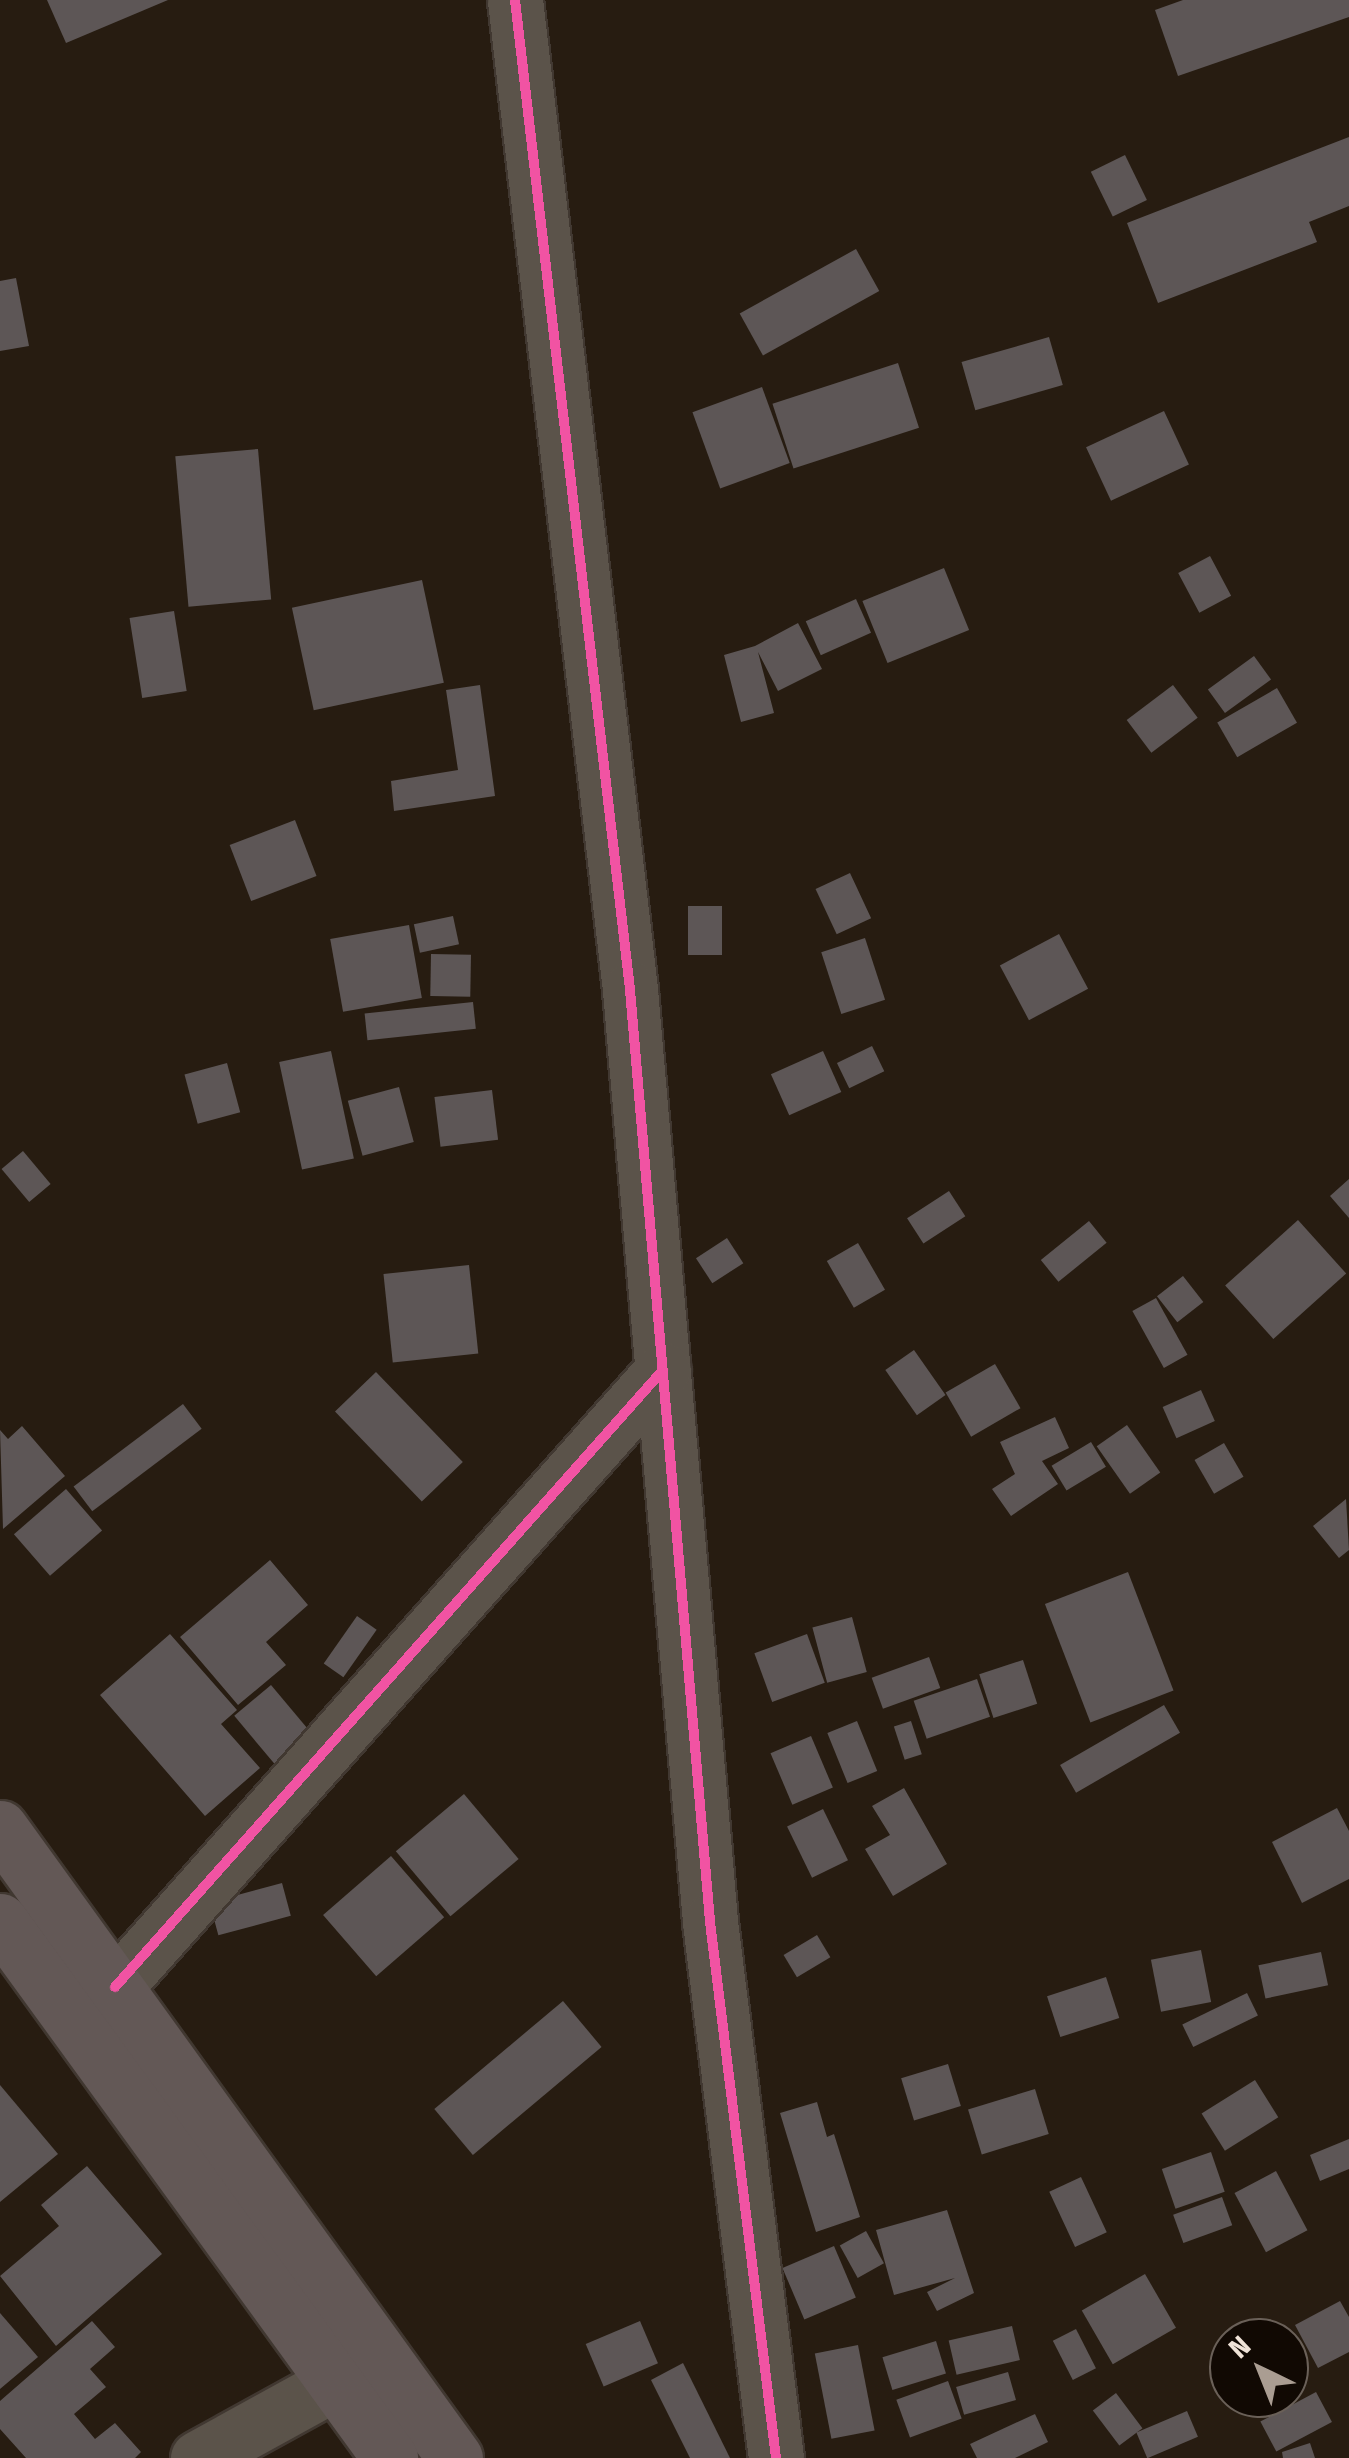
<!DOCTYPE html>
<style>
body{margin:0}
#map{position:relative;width:1349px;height:2458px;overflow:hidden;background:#271c11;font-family:"Fira Sans Condensed",sans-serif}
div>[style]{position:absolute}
.building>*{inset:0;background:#5d5656;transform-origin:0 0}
.roads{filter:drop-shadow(2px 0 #413831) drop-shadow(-2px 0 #413831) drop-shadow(0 2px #413831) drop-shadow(0 -2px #413831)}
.minor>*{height:55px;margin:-27.5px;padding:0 27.5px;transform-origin:27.5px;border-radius:27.5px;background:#5b534a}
.major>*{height:55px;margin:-27.5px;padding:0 27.5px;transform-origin:27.5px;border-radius:27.5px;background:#635856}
.cycleway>*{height:10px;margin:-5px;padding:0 5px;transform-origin:5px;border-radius:5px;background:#f153a3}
span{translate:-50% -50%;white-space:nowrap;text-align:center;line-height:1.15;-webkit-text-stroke:9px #110903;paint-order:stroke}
.north{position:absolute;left:1209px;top:2318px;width:100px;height:100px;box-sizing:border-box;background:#110903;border:2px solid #6a6058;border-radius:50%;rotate:317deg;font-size:28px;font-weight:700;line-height:40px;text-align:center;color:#f0e3d8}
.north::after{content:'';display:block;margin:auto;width:35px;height:45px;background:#aa9d92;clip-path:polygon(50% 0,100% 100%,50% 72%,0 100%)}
</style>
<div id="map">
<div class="building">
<div style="clip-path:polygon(47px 0,168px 0,66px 43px)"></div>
<div style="clip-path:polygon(1183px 0,1349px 0,1349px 17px,1178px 76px,1155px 10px)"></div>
<div style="clip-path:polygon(1349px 137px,1349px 206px,1309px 222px,1317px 242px,1158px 303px,1127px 223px)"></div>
<div style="left:1125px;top:155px;width:50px;height:38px;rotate:64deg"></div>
<div style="left:856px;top:249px;width:48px;height:133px;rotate:61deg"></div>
<div style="clip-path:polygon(16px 278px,29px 346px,0 351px,0 281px)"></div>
<div style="left:1049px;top:337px;width:50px;height:91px;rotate:74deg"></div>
<div style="left:898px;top:363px;width:68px;height:132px;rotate:72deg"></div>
<div style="left:762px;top:387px;width:81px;height:74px;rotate:70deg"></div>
<div style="left:1164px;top:411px;width:59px;height:86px;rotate:65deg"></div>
<div style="left:258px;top:449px;width:151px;height:83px;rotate:85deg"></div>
<div style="left:1210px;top:556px;width:45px;height:36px;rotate:62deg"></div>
<div style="left:944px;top:568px;width:67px;height:88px;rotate:68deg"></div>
<div style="left:422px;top:580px;width:105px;height:133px;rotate:78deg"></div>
<div style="left:856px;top:599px;width:37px;height:55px;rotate:66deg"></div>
<div style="left:174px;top:611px;width:81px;height:45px;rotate:81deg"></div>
<div style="clip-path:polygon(798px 623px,822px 669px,778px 691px,758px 652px,774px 713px,741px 722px,724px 655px,755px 646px)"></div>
<div style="left:1254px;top:656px;width:29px;height:57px;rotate:54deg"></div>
<div style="clip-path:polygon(480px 685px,495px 796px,394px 811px,391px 781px,458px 770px,446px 690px)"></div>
<div style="left:1173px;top:685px;width:41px;height:58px;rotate:53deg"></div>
<div style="left:1277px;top:688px;width:40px;height:69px;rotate:60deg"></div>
<div style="left:295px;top:820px;width:60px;height:70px;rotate:69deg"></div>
<div style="left:850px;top:873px;width:50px;height:38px;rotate:65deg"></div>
<div style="left:688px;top:906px;width:34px;height:49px"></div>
<div style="left:453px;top:916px;width:29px;height:40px;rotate:78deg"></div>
<div style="left:409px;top:925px;width:74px;height:80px;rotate:80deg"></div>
<div style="left:1059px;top:934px;width:62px;height:67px;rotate:62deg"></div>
<div style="left:865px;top:938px;width:65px;height:46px;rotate:72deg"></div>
<div style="left:431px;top:954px;width:40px;height:42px;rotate:1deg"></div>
<div style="left:473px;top:1002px;width:27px;height:109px;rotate:84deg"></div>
<div style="left:872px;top:1046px;width:28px;height:39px;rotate:64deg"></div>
<div style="left:331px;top:1051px;width:110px;height:53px;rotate:78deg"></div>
<div style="left:823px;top:1051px;width:45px;height:57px;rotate:66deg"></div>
<div style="left:227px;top:1063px;width:51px;height:44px;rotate:75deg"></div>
<div style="left:399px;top:1087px;width:57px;height:53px;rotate:75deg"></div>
<div style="left:492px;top:1090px;width:50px;height:58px;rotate:83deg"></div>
<div style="left:23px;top:1151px;width:43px;height:28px;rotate:50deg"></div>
<div style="clip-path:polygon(1349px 1179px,1349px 1218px,1330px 1196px)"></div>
<div style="left:949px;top:1191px;width:30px;height:50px;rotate:57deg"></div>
<div style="left:1298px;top:1220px;width:72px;height:98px;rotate:48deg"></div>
<div style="left:1089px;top:1221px;width:28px;height:62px;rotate:51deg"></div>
<div style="left:727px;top:1238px;width:30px;height:37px;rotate:57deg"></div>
<div style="left:858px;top:1243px;width:54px;height:36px;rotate:60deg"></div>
<div style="left:469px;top:1265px;width:89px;height:86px;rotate:84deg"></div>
<div style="left:1183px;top:1276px;width:33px;height:33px;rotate:52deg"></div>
<div style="left:1156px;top:1298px;width:65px;height:27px;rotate:61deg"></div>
<div style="left:914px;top:1350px;width:55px;height:35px;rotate:55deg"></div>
<div style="left:995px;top:1364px;width:51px;height:57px;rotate:60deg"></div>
<div style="left:376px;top:1372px;width:125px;height:57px;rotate:46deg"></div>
<div style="left:1201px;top:1390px;width:34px;height:42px;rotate:66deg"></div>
<div style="left:183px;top:1404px;width:31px;height:137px;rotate:53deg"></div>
<div style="clip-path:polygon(1055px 1417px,1069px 1448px,1042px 1461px,1058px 1484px,1011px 1516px,992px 1489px,1015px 1474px,1000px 1442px)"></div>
<div style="left:1127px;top:1425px;width:58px;height:37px;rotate:55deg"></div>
<div style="clip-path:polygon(22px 1426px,65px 1476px,3px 1529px,0 1430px,8px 1439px)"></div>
<div style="left:1091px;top:1442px;width:29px;height:46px;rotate:59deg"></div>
<div style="left:1224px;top:1443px;width:39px;height:34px;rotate:60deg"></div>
<div style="left:66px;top:1489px;width:55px;height:69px;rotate:49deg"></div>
<div style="clip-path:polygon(1346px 1499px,1349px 1550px,1339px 1558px,1313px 1526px)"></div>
<div style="clip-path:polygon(270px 1560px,308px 1605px,266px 1642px,286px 1665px,238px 1705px,180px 1637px)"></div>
<div style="left:1128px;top:1572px;width:127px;height:89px;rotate:69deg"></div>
<div style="left:357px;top:1616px;width:24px;height:58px;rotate:35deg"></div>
<div style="left:852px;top:1617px;width:57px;height:41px;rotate:75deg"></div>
<div style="clip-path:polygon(170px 1634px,237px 1710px,221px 1724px,260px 1768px,205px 1816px,100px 1695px)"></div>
<div style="left:807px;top:1634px;width:52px;height:56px;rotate:70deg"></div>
<div style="left:929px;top:1657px;width:33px;height:61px;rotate:70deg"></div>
<div style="left:1023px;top:1660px;width:46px;height:46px;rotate:72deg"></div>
<div style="left:977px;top:1679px;width:40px;height:67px;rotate:71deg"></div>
<div style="left:271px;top:1685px;width:75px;height:48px;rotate:50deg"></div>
<div style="left:1164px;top:1705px;width:32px;height:120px;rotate:60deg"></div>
<div style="left:857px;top:1721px;width:54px;height:32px;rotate:68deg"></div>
<div style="left:911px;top:1721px;width:35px;height:18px;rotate:72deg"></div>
<div style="left:811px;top:1736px;width:56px;height:44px;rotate:67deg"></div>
<div style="clip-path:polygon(904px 1788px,947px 1864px,893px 1896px,865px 1849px,890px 1835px,872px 1806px)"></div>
<div style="left:464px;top:1794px;width:85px;height:89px;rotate:50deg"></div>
<div style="clip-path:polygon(1337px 1808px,1349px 1831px,1349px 1879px,1302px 1903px,1272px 1842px)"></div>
<div style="left:823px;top:1809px;width:57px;height:40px;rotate:64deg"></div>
<div style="left:391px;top:1856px;width:81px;height:90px;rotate:49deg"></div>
<div style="left:282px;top:1883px;width:34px;height:75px;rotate:75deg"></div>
<div style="left:817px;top:1935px;width:26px;height:39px;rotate:59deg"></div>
<div style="left:1201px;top:1950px;width:53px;height:51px;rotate:79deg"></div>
<div style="left:1321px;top:1952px;width:34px;height:64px;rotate:78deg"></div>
<div style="left:1106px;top:1977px;width:43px;height:62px;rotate:72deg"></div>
<div style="left:1247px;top:1993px;width:25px;height:72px;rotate:64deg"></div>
<div style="left:563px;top:2001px;width:60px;height:168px;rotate:50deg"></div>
<div style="left:948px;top:2064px;width:44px;height:49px;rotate:73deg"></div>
<div style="left:1255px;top:2080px;width:44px;height:63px;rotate:58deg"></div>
<div style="clip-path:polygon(0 2085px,58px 2154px,0 2202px)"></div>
<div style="left:1035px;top:2089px;width:47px;height:70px;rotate:73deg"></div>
<div style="clip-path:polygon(817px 2102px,827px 2137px,834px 2134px,860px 2217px,816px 2232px,780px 2113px)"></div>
<div style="clip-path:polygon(1349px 2139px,1349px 2169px,1320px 2181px,1310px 2155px)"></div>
<div style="left:1211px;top:2152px;width:42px;height:52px;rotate:71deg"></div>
<div style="clip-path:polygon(87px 2166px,162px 2254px,56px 2346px,0 2276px,59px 2226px,41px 2205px)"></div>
<div style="left:1276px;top:2171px;width:67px;height:47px;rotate:62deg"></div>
<div style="left:1081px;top:2177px;width:61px;height:35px;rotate:65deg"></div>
<div style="left:1222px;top:2197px;width:30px;height:52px;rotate:70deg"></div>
<div style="clip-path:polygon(947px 2210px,974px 2293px,937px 2311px,927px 2292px,955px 2278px,894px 2295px,876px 2230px)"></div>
<div style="left:866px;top:2231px;width:37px;height:30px;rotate:61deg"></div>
<div style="left:834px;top:2246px;width:56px;height:56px;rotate:67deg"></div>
<div style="left:1145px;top:2274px;width:62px;height:73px;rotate:60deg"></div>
<div style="clip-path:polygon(1340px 2301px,1349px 2317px,1349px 2352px,1318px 2368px,1295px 2325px)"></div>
<div style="clip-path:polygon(0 2313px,38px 2357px,0 2389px)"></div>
<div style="clip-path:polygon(92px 2321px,115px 2347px,90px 2369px,106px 2387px,74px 2414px,95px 2439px,115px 2423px,141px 2452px,135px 2458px,26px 2458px,0 2429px,0 2401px)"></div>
<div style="left:640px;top:2321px;width:46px;height:59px;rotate:67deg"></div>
<div style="left:1012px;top:2326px;width:35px;height:65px;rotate:77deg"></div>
<div style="left:1076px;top:2329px;width:44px;height:26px;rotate:63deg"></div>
<div style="left:936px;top:2341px;width:34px;height:56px;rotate:73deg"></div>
<div style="clip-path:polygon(1300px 2341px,1309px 2370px,1289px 2375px,1289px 2345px)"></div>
<div style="left:858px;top:2345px;width:87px;height:44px;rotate:79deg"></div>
<div style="clip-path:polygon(683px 2363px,730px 2458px,690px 2458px,651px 2380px)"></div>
<div style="left:1008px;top:2372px;width:29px;height:54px;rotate:74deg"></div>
<div style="left:948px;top:2381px;width:40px;height:55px;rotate:70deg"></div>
<div style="left:1316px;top:2392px;width:34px;height:63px;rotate:62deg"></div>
<div style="left:1116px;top:2393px;width:44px;height:29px;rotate:53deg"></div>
<div style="left:1187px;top:2411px;width:28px;height:55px;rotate:67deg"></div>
<div style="clip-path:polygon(1035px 2414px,1048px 2442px,1015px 2458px,977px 2458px,970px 2444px)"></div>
<div style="clip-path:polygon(1310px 2443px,1315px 2458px,1283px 2458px,1282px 2452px)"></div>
</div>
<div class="roads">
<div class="minor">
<div style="left:515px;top:0;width:997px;rotate:83.37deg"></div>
<div style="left:630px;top:990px;width:935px;rotate:85.09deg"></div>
<div style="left:710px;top:1922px;width:540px;rotate:82.98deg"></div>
<div style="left:115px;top:1987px;width:825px;rotate:-48.39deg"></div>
<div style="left:198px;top:2458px;width:158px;rotate:-28.8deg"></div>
</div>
<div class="major">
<div style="left:0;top:1828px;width:777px;rotate:54.16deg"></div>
<div style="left:0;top:1921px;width:664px;rotate:54.01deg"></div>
</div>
</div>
<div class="cycleway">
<div style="left:515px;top:0;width:997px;rotate:83.37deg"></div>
<div style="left:630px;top:990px;width:935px;rotate:85.09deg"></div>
<div style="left:710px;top:1922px;width:540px;rotate:82.98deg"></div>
<div style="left:115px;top:1987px;width:825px;rotate:-48.39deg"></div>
</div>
<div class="north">N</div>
</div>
